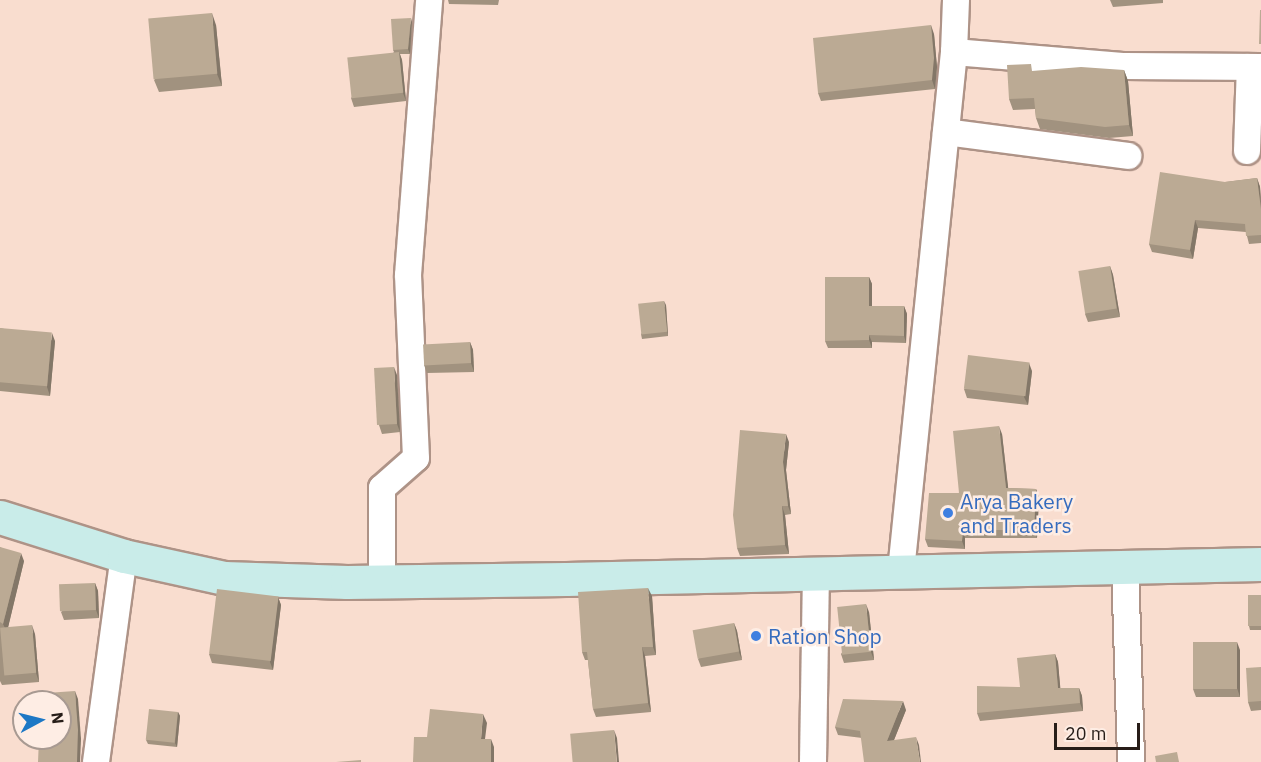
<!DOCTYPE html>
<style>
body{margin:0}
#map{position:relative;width:1261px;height:762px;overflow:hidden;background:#f9ddcf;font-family:"IBM Plex Sans",sans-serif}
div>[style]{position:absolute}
.roads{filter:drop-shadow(2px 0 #ae9387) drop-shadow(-2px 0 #ae9387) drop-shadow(0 2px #ae9387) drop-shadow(0 -2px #ae9387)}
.street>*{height:26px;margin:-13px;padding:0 13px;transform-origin:13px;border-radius:13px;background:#fff}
.secondary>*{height:33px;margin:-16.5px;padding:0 16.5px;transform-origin:16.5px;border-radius:16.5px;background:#c9ece9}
.wall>*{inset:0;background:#a1927f}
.shaded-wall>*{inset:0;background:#837768}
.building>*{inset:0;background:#bbaa94;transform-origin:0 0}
.dots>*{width:16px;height:16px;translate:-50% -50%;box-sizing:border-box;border:3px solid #feede4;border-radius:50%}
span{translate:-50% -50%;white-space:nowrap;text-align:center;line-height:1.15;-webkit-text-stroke:5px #feede4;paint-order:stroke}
.shop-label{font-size:21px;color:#366cbe}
.left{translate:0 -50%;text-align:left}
.north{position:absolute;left:12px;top:690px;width:60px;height:60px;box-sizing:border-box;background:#feede4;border:2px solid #a89a92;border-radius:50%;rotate:83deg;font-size:16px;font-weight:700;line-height:24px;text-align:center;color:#271d18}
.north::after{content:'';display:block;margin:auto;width:21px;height:27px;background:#1d78c5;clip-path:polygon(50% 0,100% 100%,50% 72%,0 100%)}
.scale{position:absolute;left:1054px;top:723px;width:86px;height:27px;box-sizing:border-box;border:3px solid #271d18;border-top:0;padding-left:8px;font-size:18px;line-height:21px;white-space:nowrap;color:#271d18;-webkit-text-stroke:4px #feede4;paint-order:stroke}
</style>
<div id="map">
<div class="roads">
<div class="street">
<div style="left:954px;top:52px;width:172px;rotate:4.7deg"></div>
<div style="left:1125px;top:66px;width:136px;rotate:0.4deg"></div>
<div style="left:946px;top:132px;width:184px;rotate:7.5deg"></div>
<div style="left:1247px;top:151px;width:84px;rotate:-88deg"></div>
<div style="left:1125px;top:566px;width:196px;rotate:88.2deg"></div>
<div style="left:901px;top:571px;width:522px;rotate:-84.17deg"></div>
<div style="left:954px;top:52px;width:52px;rotate:-87.8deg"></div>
<div style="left:382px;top:582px;width:94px;rotate:-90deg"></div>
<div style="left:382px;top:488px;width:45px;rotate:-41.4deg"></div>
<div style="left:416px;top:458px;width:183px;rotate:-92.5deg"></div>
<div style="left:408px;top:275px;width:276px;rotate:-85.6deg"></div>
<div style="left:96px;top:762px;width:208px;rotate:-82.3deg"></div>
<div style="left:813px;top:762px;width:190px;rotate:-89.1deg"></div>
</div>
<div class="secondary">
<div style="left:0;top:517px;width:130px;rotate:17.5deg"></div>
<div style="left:124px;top:556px;width:102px;rotate:12.4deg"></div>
<div style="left:224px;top:578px;width:123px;rotate:1.9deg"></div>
<div style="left:347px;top:582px;width:219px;rotate:-0.8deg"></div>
<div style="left:566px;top:579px;width:695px;rotate:-1.24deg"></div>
</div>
</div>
<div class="wall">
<div style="clip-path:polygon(448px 0,499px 0,498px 5px,449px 4px)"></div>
<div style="clip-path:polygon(1110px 0,1163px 0,1163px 3px,1113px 7px)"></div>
<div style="clip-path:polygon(412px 22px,410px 54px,400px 54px,402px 60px,406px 101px,354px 107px,351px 98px,394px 52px,393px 50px)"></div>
<div style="clip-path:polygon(216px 25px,222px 86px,159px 92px,154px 80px)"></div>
<div style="clip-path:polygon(934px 34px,937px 67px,935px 89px,821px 101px,818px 93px)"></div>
<div style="clip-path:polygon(1124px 70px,1128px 81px,1133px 136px,1109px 138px,1040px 129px,1036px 118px,1035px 109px,1013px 110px,1009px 99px,1034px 71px)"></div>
<div style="clip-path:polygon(1257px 178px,1260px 187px,1261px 197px,1261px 243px,1249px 244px,1246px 232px,1198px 228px,1193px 259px,1152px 252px,1149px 244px,1225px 182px)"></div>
<div style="clip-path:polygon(1110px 266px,1113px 275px,1120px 317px,1088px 322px,1085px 314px)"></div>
<div style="clip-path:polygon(869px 277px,872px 284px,872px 306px,904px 306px,907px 314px,906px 343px,872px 342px,872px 348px,828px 348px,825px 341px)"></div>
<div style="clip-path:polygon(666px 305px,668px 336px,642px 339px,641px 334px)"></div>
<div style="clip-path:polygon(0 328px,55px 341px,50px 396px,0 391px)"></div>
<div style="clip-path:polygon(470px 342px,473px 350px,474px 372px,427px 373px,424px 365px)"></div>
<div style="clip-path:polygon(1032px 371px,1028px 405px,967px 398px,964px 389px)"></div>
<div style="clip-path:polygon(397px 375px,400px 432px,382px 434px,379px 425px)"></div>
<div style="clip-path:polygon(1002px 434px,1008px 488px,1036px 489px,1039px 497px,1037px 538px,965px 538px,965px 549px,928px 547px,925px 539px)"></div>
<div style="clip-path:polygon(789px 442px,786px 470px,791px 514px,785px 515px,789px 554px,740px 556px,737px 548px)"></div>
<div style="clip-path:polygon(0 547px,24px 561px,8px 627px,35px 634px,39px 682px,2px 685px,0 681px)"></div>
<div style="clip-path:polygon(95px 583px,98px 591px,99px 618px,64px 620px,61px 612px)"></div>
<div style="clip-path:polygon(1261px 595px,1261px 630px,1250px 630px,1249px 626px)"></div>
<div style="clip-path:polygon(652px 596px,656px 655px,645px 656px,651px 712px,596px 717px,593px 709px,588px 660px,585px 660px,582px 652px)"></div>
<div style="clip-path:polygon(278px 597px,281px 605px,273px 670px,212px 663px,209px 654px)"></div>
<div style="clip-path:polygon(869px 612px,874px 660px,844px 663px,841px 654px)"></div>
<div style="clip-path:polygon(734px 623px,737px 631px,742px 660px,701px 667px,698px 659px)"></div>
<div style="clip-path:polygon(1240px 650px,1240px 697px,1196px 697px,1193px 689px)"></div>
<div style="clip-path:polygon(1055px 654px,1058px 662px,1060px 688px,1079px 688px,1082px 696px,1083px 711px,980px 721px,977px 713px,1020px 687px)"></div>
<div style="clip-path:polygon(1261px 667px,1261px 710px,1251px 711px,1248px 702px)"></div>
<div style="clip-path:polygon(906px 710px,894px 740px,919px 745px,838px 735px,835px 727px)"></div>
<div style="clip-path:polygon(178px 712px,180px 716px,177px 747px,148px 744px,146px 740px)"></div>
</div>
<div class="shaded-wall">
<div style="clip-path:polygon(212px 13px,216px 25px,222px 86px,217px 74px)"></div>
<div style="clip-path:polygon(411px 18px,412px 22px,410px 54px,408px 49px)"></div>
<div style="clip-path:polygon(931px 25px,934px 34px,937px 67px,935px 89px,932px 80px)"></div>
<div style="clip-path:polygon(399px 52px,402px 60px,406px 101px,403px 93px)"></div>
<div style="clip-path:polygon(1124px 70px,1128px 81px,1133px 136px,1129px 125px)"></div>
<div style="clip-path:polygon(1257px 178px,1260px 187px,1261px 210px)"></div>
<div style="clip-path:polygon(1195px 220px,1198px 228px,1193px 259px,1190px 250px)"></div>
<div style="clip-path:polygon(1110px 266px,1113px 275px,1120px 317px,1117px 308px)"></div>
<div style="clip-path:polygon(869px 277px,872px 284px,872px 313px,869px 306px)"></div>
<div style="clip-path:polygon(664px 301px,666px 305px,668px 336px,667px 332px)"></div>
<div style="clip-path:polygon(904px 306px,907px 314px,906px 343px,904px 336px)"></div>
<div style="clip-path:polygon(52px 333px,55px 341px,50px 396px,47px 387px)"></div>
<div style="clip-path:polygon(869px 335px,872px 342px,872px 348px,869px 340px)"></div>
<div style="clip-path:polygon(470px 342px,473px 350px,474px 372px,471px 363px)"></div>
<div style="clip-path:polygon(1029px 363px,1032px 371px,1028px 405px,1024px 397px)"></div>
<div style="clip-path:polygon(394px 367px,397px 375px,400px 432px,397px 424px)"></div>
<div style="clip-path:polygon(999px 426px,1002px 434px,1009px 495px,1006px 488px)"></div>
<div style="clip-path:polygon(786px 434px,789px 442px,786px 470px,791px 514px,788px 506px,783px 462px)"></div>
<div style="clip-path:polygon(1036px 489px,1039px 497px,1037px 538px,1034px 530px)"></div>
<div style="clip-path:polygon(782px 506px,785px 515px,789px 554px,785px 545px)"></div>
<div style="clip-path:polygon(963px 530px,965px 538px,965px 549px,962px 541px)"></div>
<div style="clip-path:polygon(21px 553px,24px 561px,7px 632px,3px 624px)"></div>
<div style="clip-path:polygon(95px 583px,98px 591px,99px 618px,96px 610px)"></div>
<div style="clip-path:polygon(648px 588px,652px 596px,656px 655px,653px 647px)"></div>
<div style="clip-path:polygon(278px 597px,281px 605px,273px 670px,270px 662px)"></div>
<div style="clip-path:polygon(866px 604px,869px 612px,874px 660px,871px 652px)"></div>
<div style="clip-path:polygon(734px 623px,737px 631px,742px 660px,739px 652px)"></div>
<div style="clip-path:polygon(32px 625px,35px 634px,39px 682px,36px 673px)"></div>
<div style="clip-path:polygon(1237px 642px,1240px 650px,1240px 697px,1237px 688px)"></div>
<div style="clip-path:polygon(642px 647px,645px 656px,651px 712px,648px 703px)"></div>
<div style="clip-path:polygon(1055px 654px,1058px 662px,1061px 695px,1058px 688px)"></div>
<div style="clip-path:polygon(1079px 688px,1082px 696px,1083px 711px,1080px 703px)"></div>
<div style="clip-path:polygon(75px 691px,78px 699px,81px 739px,80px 762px,77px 762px)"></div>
<div style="clip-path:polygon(903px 701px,906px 710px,890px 750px,887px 741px)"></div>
<div style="clip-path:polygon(178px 712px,180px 716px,177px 747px,175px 743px)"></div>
<div style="clip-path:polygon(483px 714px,487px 723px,484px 747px,481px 739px)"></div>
<div style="clip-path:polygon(614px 730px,617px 738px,619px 762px,617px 762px)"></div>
<div style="clip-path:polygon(916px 737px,919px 745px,921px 762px,920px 762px)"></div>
<div style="clip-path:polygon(491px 739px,494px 747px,494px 762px,491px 762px)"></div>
</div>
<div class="building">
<div style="clip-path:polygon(1260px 10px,1261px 10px,1261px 44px,1259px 44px)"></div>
<div style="left:212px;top:13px;width:61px;height:64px;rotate:85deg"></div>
<div style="clip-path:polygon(411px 18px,408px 49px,393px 50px,391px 19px)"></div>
<div style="clip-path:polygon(931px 25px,934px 58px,932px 80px,818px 93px,813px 38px)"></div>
<div style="left:399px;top:52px;width:41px;height:52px;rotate:84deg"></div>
<div style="clip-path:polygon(1031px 64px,1032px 71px,1081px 67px,1124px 70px,1129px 125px,1105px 127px,1036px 118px,1034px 98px,1009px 99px,1007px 65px)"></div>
<div style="clip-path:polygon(1160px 172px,1225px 182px,1257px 178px,1261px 209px,1261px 235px,1246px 236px,1245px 224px,1195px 220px,1190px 250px,1149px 244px)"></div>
<div style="left:1110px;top:266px;width:43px;height:32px;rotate:81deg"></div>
<div style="clip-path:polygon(825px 277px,869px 277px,869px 306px,904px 306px,904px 336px,869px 335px,869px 340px,825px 341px)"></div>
<div style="left:664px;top:301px;width:31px;height:26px;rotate:84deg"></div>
<div style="left:0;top:328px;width:52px;height:54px;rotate:5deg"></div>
<div style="left:470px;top:342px;width:21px;height:47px;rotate:87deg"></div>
<div style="left:968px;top:355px;width:62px;height:34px;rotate:7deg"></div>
<div style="left:394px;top:367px;width:57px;height:20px;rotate:87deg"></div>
<div style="clip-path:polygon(999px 426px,1006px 488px,1036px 489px,1034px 530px,963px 530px,962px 541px,925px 539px,929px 493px,959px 493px,953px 431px)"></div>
<div style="clip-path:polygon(740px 430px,786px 434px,783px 462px,788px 506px,782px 506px,785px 545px,737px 548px,733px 515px)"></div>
<div style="clip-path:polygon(0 547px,21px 553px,3px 624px,0 622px)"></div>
<div style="left:95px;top:583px;width:27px;height:36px;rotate:88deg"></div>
<div style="clip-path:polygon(648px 588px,653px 647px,642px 647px,648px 703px,593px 709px,587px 652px,582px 652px,578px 592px)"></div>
<div style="left:217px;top:589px;width:62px;height:65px;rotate:7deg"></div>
<div style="left:1248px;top:595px;width:13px;height:31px"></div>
<div style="left:866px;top:604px;width:48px;height:29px;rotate:84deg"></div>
<div style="left:734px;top:623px;width:29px;height:42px;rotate:80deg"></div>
<div style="left:32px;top:625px;width:48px;height:32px;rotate:85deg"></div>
<div style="left:1193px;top:642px;width:44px;height:47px"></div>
<div style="clip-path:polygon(1055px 654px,1058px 688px,1079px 688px,1080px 703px,977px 713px,977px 686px,1020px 687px,1017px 658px)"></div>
<div style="clip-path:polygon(1261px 667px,1261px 701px,1248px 702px,1246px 668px)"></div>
<div style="clip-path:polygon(75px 691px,78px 730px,77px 762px,38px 762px,39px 738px,60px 738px,60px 702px,33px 702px,32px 694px)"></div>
<div style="clip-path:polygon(843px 699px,903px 701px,887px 741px,916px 737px,920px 762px,864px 762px,860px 731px,835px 727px)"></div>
<div style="left:149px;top:709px;width:29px;height:31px;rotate:6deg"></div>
<div style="clip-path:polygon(430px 709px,483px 714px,481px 739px,491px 739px,491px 762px,413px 762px,414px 737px,427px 737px)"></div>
<div style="left:614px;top:730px;width:32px;height:44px;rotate:85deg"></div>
<div style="clip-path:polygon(1177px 752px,1179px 762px,1156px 762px,1155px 756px)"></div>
<div style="clip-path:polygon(361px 760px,361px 762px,336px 762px)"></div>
</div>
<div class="dots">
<div style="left:948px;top:513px;background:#3f7fe0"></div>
<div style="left:756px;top:636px;background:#3f7fe0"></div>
</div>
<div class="shop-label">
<span class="left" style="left:960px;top:513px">Arya Bakery<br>and Traders</span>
<span class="left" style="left:768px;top:636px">Ration Shop</span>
</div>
<div class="north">N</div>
<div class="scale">20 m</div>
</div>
